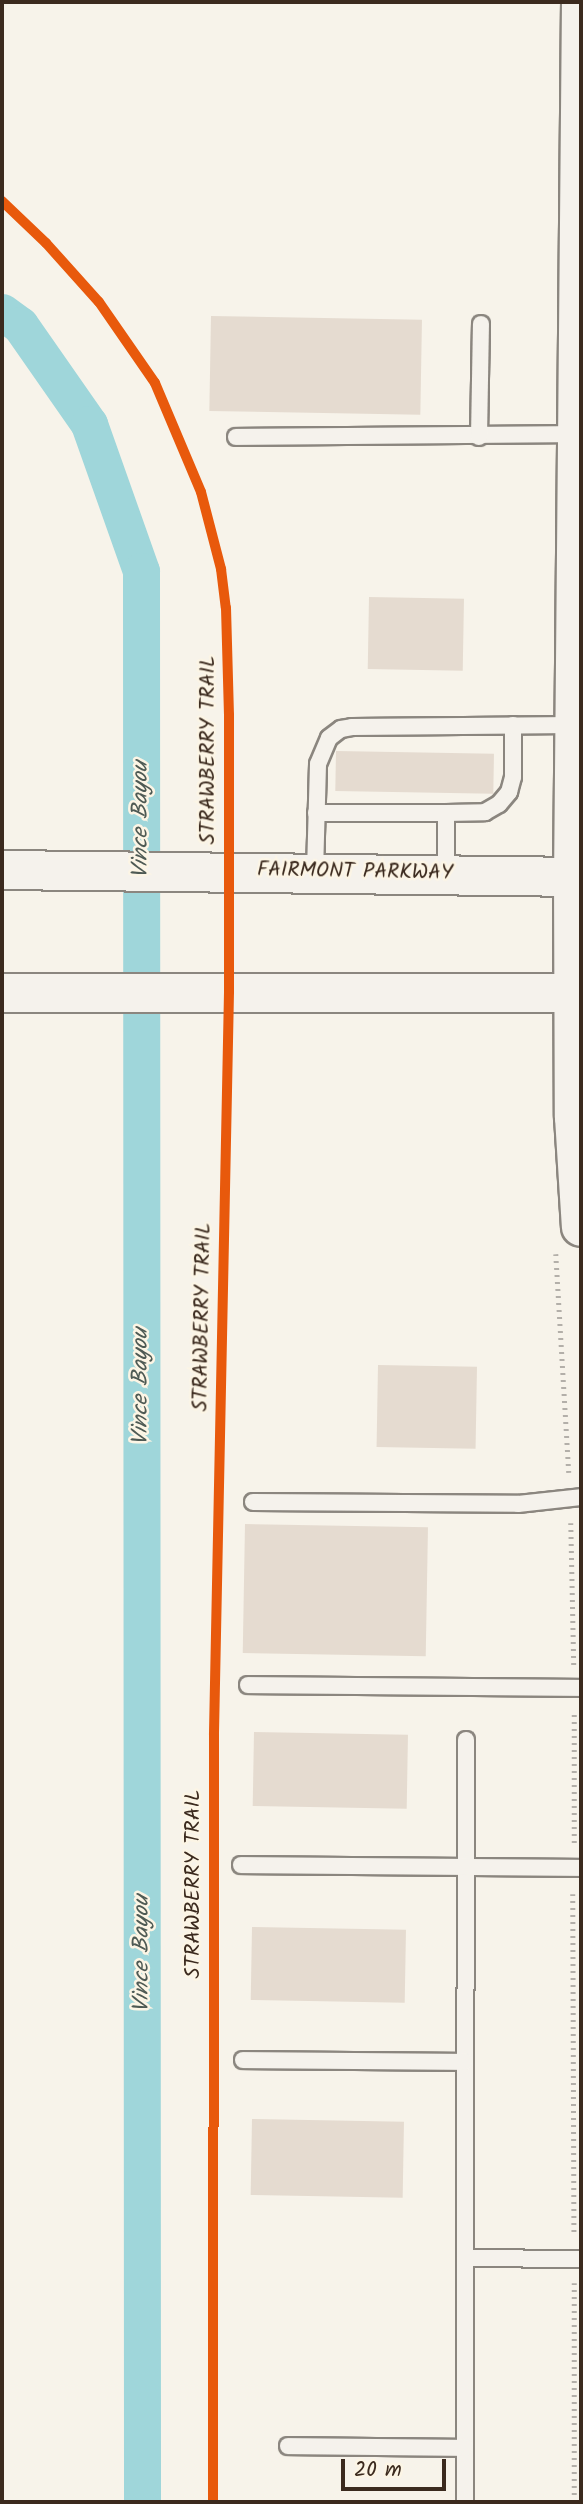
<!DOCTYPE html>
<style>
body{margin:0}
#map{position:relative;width:583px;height:2504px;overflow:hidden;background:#f7f3ea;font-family:Kalam,sans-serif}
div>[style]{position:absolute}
.canal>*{height:37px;margin:-18.5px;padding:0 18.5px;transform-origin:18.5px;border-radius:18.5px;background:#9fd6da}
.building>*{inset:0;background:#e5dbd0;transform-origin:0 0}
.path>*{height:4.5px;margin-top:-2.25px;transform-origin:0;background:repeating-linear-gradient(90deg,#b3afa9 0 2px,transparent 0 7px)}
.roads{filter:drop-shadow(2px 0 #8b867f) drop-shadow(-2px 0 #8b867f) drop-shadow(0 2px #8b867f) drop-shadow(0 -2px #8b867f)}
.lane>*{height:16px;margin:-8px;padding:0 8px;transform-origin:8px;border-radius:8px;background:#f5f2ec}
.secondary>*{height:38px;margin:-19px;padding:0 19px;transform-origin:19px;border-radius:19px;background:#f5f2ec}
.cycleway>*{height:10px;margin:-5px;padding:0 5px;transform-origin:5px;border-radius:5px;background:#e8590c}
span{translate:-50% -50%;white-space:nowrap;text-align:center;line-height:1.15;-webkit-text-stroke:5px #fcf5e5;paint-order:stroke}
.street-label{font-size:21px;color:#3b2a1e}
.water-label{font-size:23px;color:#4e5a54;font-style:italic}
.frame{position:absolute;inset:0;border:4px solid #3b2a1e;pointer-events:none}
.scale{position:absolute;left:341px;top:2459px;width:105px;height:32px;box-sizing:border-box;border:4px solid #3b2a1e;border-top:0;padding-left:9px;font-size:21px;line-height:24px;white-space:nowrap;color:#3b2a1e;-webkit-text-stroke:5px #fcf5e5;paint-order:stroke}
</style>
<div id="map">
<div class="canal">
<div style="left:2px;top:312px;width:22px;rotate:36deg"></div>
<div style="left:20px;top:325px;width:121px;rotate:55.1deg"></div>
<div style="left:89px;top:424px;width:156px;rotate:70.5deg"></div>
<div style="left:141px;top:571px;width:1931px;rotate:89.97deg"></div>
</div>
<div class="building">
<div style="left:211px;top:316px;width:211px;height:95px;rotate:1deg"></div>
<div style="left:369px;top:597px;width:95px;height:72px;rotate:1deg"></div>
<div style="left:336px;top:751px;width:158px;height:40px;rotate:1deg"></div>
<div style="left:378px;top:1365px;width:99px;height:82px;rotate:1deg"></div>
<div style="left:245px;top:1524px;width:183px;height:129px;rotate:1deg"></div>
<div style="left:254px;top:1732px;width:154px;height:74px;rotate:1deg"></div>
<div style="left:252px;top:1927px;width:154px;height:73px;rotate:1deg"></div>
<div style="left:252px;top:2119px;width:152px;height:76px;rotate:1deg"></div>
</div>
<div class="path">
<div style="left:556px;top:1254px;width:219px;rotate:86.6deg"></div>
<div style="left:571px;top:1523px;width:142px;rotate:88.8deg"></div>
<div style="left:574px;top:1843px;width:131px;rotate:-90deg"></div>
<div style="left:573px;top:1894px;width:341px;rotate:89.8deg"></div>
<div style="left:574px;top:2502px;width:219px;rotate:-90deg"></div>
</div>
<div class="roads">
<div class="lane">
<div style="left:236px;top:437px;width:341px;rotate:-0.5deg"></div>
<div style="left:479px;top:437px;width:113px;rotate:-89deg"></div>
<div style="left:316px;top:813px;width:130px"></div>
<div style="left:446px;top:813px;width:61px;rotate:90deg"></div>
<div style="left:446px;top:813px;width:39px;rotate:-1deg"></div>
<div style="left:485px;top:812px;width:16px;rotate:-30deg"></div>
<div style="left:499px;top:804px;width:16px;rotate:-50deg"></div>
<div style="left:509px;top:792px;width:16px;rotate:-75deg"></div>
<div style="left:513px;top:777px;width:52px;rotate:-90deg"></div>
<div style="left:315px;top:872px;width:108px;rotate:-88.4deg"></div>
<div style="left:318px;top:764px;width:28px;rotate:-67deg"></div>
<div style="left:329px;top:738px;width:15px;rotate:-37deg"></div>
<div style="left:341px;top:729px;width:11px;rotate:-10deg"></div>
<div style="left:352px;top:727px;width:222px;rotate:-0.5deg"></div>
<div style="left:253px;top:1502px;width:265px;rotate:0.4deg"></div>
<div style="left:518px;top:1504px;width:63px;rotate:-6.3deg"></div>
<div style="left:248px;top:1685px;width:333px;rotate:0.5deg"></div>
<div style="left:466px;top:1740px;width:518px;rotate:90.11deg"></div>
<div style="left:465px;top:2258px;width:116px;rotate:0.5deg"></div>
<div style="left:241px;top:1865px;width:340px;rotate:0.5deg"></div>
<div style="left:243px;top:2060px;width:222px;rotate:0.5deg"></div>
<div style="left:465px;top:2258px;width:244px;rotate:90deg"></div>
<div style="left:288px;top:2446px;width:177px;rotate:0.6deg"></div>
</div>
<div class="secondary">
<div style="left:581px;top:2px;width:875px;rotate:90.52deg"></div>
<div style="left:573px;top:877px;width:240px;rotate:89.8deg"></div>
<div style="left:574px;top:1117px;width:110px;rotate:86.4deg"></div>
<div style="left:2px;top:870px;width:579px;rotate:0.69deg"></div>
<div style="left:2px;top:993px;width:579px"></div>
</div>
</div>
<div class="cycleway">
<div style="left:2px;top:201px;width:61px;rotate:43.7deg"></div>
<div style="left:46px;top:243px;width:79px;rotate:48.1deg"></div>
<div style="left:99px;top:302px;width:98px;rotate:55.3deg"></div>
<div style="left:155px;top:383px;width:118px;rotate:67.1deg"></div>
<div style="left:201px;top:492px;width:80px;rotate:75.4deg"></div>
<div style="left:221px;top:569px;width:39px;rotate:83deg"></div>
<div style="left:226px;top:608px;width:107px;rotate:88.4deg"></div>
<div style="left:229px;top:715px;width:277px;rotate:90deg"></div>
<div style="left:229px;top:992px;width:743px;rotate:91.16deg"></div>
<div style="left:214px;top:1735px;width:767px;rotate:90.07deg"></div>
</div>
<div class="street-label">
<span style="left:209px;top:750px;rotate:-90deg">STRAWBERRY TRAIL</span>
<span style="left:355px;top:872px;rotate:1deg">FAIRMONT PARKWAY</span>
<span style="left:203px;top:1317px;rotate:-89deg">STRAWBERRY TRAIL</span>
<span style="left:194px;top:1884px;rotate:-90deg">STRAWBERRY TRAIL</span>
</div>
<div class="water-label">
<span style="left:141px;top:820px;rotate:-90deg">Vince Bayou</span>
<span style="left:141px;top:1387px;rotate:-90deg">Vince Bayou</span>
<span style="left:142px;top:1954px;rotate:-90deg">Vince Bayou</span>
</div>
<div class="frame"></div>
<div class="scale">20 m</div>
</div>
